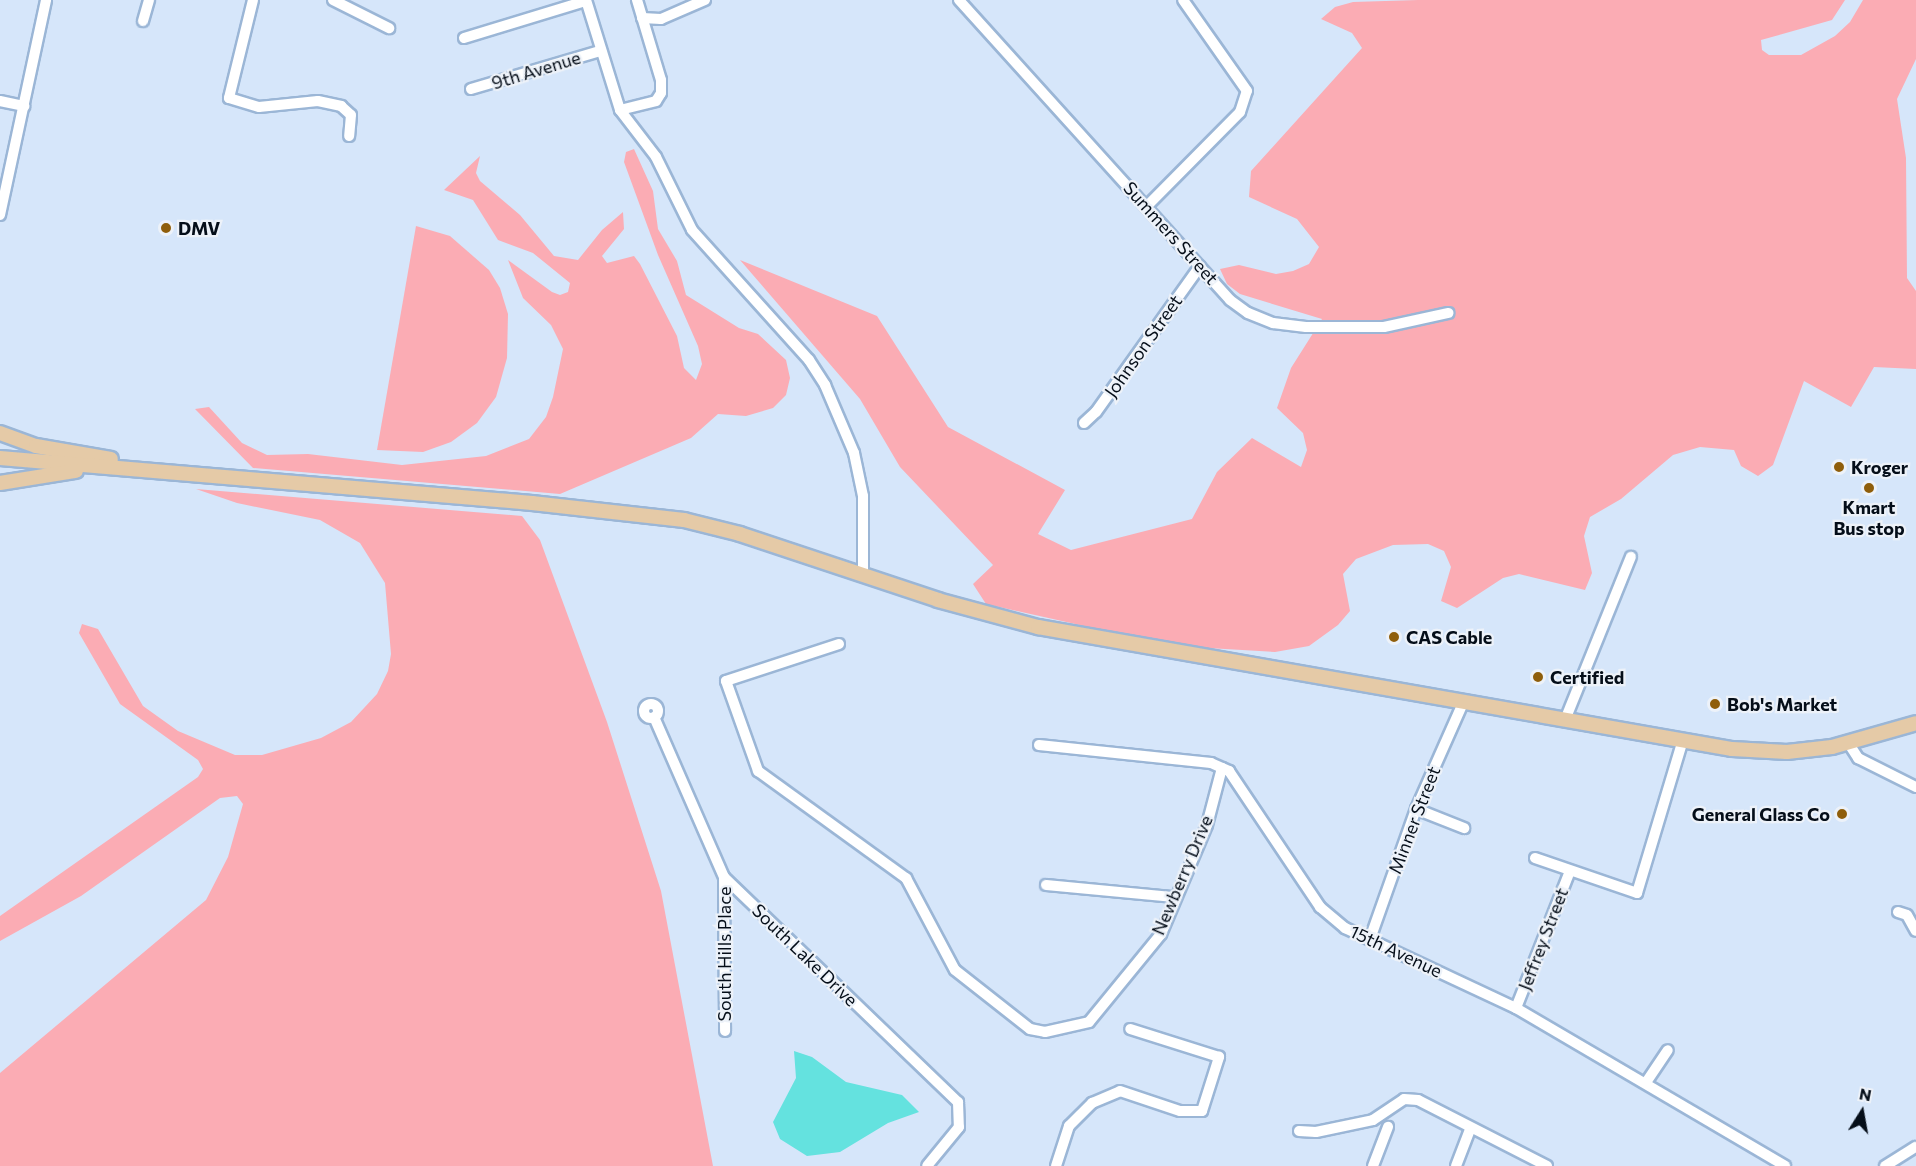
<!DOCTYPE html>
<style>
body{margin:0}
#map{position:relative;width:1916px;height:1166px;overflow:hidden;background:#d6e6fa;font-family:Commissioner,sans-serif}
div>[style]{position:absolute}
.green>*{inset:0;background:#fbacb4}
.water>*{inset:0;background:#64e2df}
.roads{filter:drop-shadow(2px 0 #9bb6d6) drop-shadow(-2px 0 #9bb6d6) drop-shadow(0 2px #9bb6d6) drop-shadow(0 -2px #9bb6d6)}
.minor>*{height:10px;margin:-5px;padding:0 5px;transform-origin:5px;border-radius:5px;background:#fff}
.minor>.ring{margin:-5px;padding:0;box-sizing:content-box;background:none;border:10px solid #fff;border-radius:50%}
.major>*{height:14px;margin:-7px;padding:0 7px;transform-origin:7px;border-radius:7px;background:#e5caa7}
.dots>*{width:16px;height:16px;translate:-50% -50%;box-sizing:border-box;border:3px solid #edf2f9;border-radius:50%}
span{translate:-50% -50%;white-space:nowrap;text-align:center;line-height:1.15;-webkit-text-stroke:4.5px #edf2f9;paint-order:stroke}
.street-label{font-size:18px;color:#050e19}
.poi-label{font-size:18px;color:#050e19;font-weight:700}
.left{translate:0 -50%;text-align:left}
.right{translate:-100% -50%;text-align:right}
.north{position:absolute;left:1832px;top:1082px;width:60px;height:60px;-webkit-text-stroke:4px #edf2f9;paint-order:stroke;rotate:11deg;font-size:16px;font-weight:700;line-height:24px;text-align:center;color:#050e19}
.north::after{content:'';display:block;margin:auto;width:21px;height:27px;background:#050e19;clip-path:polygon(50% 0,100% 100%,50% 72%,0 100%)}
</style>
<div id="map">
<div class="green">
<div style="clip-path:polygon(1418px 0,1845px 0,1832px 20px,1761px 40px,1762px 50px,1769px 55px,1801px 55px,1835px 36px,1850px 22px,1863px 0,1916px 0,1916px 59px,1897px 99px,1906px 158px,1907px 278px,1916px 291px,1916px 369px,1874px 367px,1851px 407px,1804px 381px,1773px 465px,1758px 476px,1741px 466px,1734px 450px,1700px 447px,1673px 455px,1621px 499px,1590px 517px,1584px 536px,1592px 573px,1585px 590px,1519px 574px,1503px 578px,1457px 608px,1441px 601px,1451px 567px,1444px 551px,1428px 544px,1393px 545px,1356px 559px,1343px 574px,1350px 611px,1338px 625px,1309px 646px,1275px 652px,1174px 646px,986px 604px,973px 584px,993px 565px,900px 467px,860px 399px,740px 260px,877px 316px,948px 427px,1065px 490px,1038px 534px,1071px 550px,1192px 519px,1217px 472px,1252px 438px,1301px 467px,1307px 450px,1303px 433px,1277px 408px,1291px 368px,1322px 319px,1240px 294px,1227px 284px,1220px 269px,1239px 265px,1276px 274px,1293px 271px,1309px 264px,1319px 247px,1297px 219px,1249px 197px,1251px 171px,1362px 48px,1352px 33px,1321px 19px,1335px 7px,1353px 2px)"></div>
<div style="clip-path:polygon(634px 149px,653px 191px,658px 229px,677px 261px,686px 295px,739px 328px,758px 334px,786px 360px,790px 378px,786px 395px,773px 408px,746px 416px,718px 414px,691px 438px,560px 494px,253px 468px,195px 409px,209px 407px,242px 443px,267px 455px,308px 454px,402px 465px,486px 456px,529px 439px,546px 417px,553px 397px,563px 349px,551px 325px,523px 298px,508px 260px,552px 292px,560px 295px,568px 292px,570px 283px,533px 253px,498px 240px,473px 200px,444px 190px,480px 156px,476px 173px,480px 181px,520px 215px,554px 256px,578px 260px,602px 230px,623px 212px,624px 229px,602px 256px,607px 263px,634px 256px,640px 264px,677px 336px,684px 368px,696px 380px,702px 364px,698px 346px,658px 255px,624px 162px,626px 152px)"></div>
<div style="clip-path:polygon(416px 226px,450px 236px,489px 270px,500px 288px,508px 314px,507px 358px,496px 397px,477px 423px,451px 442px,423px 452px,377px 450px)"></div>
<div style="clip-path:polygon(196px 489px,522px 516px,540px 540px,607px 722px,661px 891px,713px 1166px,0 1166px,0 1073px,206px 900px,228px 857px,243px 804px,237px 796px,220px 798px,81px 896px,0 941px,0 916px,198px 777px,203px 769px,198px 760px,120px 704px,79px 633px,82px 624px,98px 629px,143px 706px,178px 731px,235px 755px,262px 755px,321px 738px,351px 722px,377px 694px,388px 671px,391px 654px,385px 583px,360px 543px,320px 520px,237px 503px)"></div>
</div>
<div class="water">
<div style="clip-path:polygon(794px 1051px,812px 1057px,846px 1082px,902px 1095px,919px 1112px,888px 1123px,840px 1152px,807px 1156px,780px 1139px,773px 1122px,796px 1078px)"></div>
</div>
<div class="roads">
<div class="minor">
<div style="left:253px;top:0;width:101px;rotate:103.8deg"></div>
<div style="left:229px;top:98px;width:31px;rotate:17deg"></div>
<div style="left:259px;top:107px;width:59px;rotate:-5.8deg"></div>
<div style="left:318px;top:101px;width:24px;rotate:12deg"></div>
<div style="left:341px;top:106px;width:13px;rotate:42deg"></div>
<div style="left:351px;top:115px;width:21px;rotate:95deg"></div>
<div style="left:333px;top:0;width:63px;rotate:26.6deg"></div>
<div style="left:586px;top:0;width:115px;rotate:72.8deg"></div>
<div style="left:620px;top:110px;width:59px;rotate:52.5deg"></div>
<div style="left:656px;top:157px;width:81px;rotate:63.7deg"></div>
<div style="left:692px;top:230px;width:175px;rotate:48deg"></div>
<div style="left:809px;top:360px;width:30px;rotate:57deg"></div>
<div style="left:825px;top:385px;width:74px;rotate:66.9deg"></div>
<div style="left:854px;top:453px;width:44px;rotate:78.2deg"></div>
<div style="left:863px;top:496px;width:80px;rotate:90deg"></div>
<div style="left:959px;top:0;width:404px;rotate:47.9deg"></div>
<div style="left:1230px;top:300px;width:22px;rotate:36deg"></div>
<div style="left:1248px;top:313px;width:27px;rotate:22deg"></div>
<div style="left:1273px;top:323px;width:33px;rotate:7deg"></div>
<div style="left:1306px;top:327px;width:78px"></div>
<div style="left:1384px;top:327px;width:66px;rotate:-12.3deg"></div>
<div style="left:642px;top:18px;width:19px;rotate:3deg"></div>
<div style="left:661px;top:19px;width:48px;rotate:-23.4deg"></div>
<div style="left:143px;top:21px;width:22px;rotate:-74deg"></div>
<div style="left:464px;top:38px;width:127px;rotate:-16.9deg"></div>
<div style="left:471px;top:89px;width:134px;rotate:-16.4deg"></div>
<div style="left:0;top:101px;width:25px;rotate:12deg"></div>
<div style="left:620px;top:110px;width:37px;rotate:-14deg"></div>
<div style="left:656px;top:101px;width:9px;rotate:-58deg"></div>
<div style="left:661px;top:93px;width:13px;rotate:-90deg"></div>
<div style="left:661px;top:80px;width:84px;rotate:-106.7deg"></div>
<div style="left:1147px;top:206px;width:132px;rotate:-45.3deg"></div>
<div style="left:1240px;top:112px;width:22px;rotate:-72deg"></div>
<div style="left:1247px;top:91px;width:111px;rotate:-125.1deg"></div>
<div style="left:0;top:215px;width:220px;rotate:-77.9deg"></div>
<div style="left:1084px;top:423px;width:16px;rotate:-43deg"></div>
<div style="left:1096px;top:412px;width:179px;rotate:-54.5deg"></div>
<div style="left:839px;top:644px;width:119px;rotate:161.9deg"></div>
<div style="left:726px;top:681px;width:96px;rotate:70.4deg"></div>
<div style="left:758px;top:771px;width:183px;rotate:35.9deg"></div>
<div style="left:906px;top:878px;width:104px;rotate:62deg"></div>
<div style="left:955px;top:970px;width:95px;rotate:38.2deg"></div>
<div style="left:1030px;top:1029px;width:15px;rotate:11deg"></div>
<div style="left:1045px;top:1032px;width:45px;rotate:-12.8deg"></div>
<div style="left:1089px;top:1022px;width:114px;rotate:-50.7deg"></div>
<div style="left:1161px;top:934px;width:118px;rotate:-67.1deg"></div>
<div style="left:1207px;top:825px;width:59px;rotate:-75.3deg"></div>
<div class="ring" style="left:644px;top:704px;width:4px;height:4px"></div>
<div style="left:654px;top:717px;width:175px;rotate:66.4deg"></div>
<div style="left:724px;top:877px;width:325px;rotate:43.9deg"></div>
<div style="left:958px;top:1102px;width:25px;rotate:88deg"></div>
<div style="left:959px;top:1127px;width:50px;rotate:129.4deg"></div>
<div style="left:1565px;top:720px;width:176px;rotate:-68deg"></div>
<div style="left:1849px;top:744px;width:17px;rotate:57deg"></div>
<div style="left:1858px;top:758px;width:65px;rotate:26.6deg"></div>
<div style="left:1039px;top:745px;width:173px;rotate:6deg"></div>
<div style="left:1211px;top:763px;width:20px;rotate:24deg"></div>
<div style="left:1229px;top:771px;width:164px;rotate:56.2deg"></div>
<div style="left:1320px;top:907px;width:33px;rotate:40deg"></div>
<div style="left:1345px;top:928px;width:189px;rotate:25.1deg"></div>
<div style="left:1516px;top:1008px;width:312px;rotate:30.4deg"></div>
<div style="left:1416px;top:809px;width:52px;rotate:21.6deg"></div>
<div style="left:1535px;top:858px;width:108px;rotate:18.9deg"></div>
<div style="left:1637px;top:893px;width:160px;rotate:-73.3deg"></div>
<div style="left:724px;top:877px;width:154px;rotate:89.6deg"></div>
<div style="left:1046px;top:885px;width:129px;rotate:5.4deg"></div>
<div style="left:1898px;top:912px;width:9px;rotate:18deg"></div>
<div style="left:1907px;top:915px;width:18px;rotate:61deg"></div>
<div style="left:1370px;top:939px;width:138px;rotate:-70.5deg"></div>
<div style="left:1416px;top:809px;width:116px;rotate:-66.1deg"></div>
<div style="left:1516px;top:1008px;width:147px;rotate:-68.5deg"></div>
<div style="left:1647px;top:1081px;width:37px;rotate:-56deg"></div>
<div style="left:1299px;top:1131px;width:17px;rotate:3deg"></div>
<div style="left:1316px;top:1132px;width:58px;rotate:-11.9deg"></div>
<div style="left:1373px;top:1120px;width:37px;rotate:-34deg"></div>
<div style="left:1404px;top:1099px;width:14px;rotate:4deg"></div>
<div style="left:1418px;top:1100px;width:145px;rotate:27.1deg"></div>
<div style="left:1056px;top:1166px;width:42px;rotate:-72deg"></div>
<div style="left:1069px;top:1126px;width:33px;rotate:-45deg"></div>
<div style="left:1092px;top:1103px;width:30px;rotate:-23deg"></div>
<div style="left:1120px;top:1091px;width:63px;rotate:18.4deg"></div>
<div style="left:1180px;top:1111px;width:22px"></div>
<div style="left:1202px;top:1111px;width:57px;rotate:-72.5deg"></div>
<div style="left:1219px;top:1057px;width:93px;rotate:-162.5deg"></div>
<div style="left:1373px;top:1166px;width:42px;rotate:-69deg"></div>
<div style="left:1456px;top:1166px;width:40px;rotate:-69deg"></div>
<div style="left:1885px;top:1166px;width:36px;rotate:-32deg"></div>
</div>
<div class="major">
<div style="left:0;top:433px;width:38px;rotate:20deg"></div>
<div style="left:36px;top:446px;width:76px;rotate:9.8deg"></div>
<div style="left:0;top:458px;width:534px;rotate:4.83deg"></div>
<div style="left:532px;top:503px;width:153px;rotate:6.4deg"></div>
<div style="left:684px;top:520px;width:58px;rotate:14deg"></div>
<div style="left:740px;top:534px;width:209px;rotate:18.4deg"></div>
<div style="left:938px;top:600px;width:104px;rotate:15.1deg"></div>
<div style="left:1038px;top:627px;width:705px;rotate:9.97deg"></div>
<div style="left:1732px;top:749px;width:55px;rotate:3.1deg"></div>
<div style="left:1787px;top:752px;width:45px;rotate:-6.3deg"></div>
<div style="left:1832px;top:747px;width:87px;rotate:-15.9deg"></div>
<div style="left:0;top:483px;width:77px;rotate:-9deg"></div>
</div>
</div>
<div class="dots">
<div style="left:166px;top:228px;background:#8f5e0b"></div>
<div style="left:1839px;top:467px;background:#8f5e0b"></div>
<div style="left:1869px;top:488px;background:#8f5e0b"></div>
<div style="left:1394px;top:637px;background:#8f5e0b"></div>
<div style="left:1538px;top:677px;background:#8f5e0b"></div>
<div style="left:1715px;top:704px;background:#8f5e0b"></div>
<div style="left:1842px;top:814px;background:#8f5e0b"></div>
</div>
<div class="street-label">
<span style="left:536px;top:70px;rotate:-17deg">9th Avenue</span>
<span style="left:1171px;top:233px;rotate:48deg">Summers Street</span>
<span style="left:1143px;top:346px;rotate:-55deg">Johnson Street</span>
<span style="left:1414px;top:820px;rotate:-69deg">Minner Street</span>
<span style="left:1182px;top:875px;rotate:-67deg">Newberry Drive</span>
<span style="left:1543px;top:939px;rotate:-69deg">Jeffrey Street</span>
<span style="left:1396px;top:951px;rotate:25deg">15th Avenue</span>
<span style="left:724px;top:954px;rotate:-90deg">South Hills Place</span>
<span style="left:805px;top:955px;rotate:44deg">South Lake Drive</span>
</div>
<div class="poi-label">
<span class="left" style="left:178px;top:228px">DMV</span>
<span class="left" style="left:1851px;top:467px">Kroger</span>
<span style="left:1869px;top:518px">Kmart<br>Bus stop</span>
<span class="left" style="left:1406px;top:637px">CAS Cable</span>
<span class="left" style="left:1550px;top:677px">Certified</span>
<span class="left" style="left:1727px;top:704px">Bob's Market</span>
<span class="right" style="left:1830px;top:814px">General Glass Co</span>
</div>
<div class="north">N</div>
</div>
